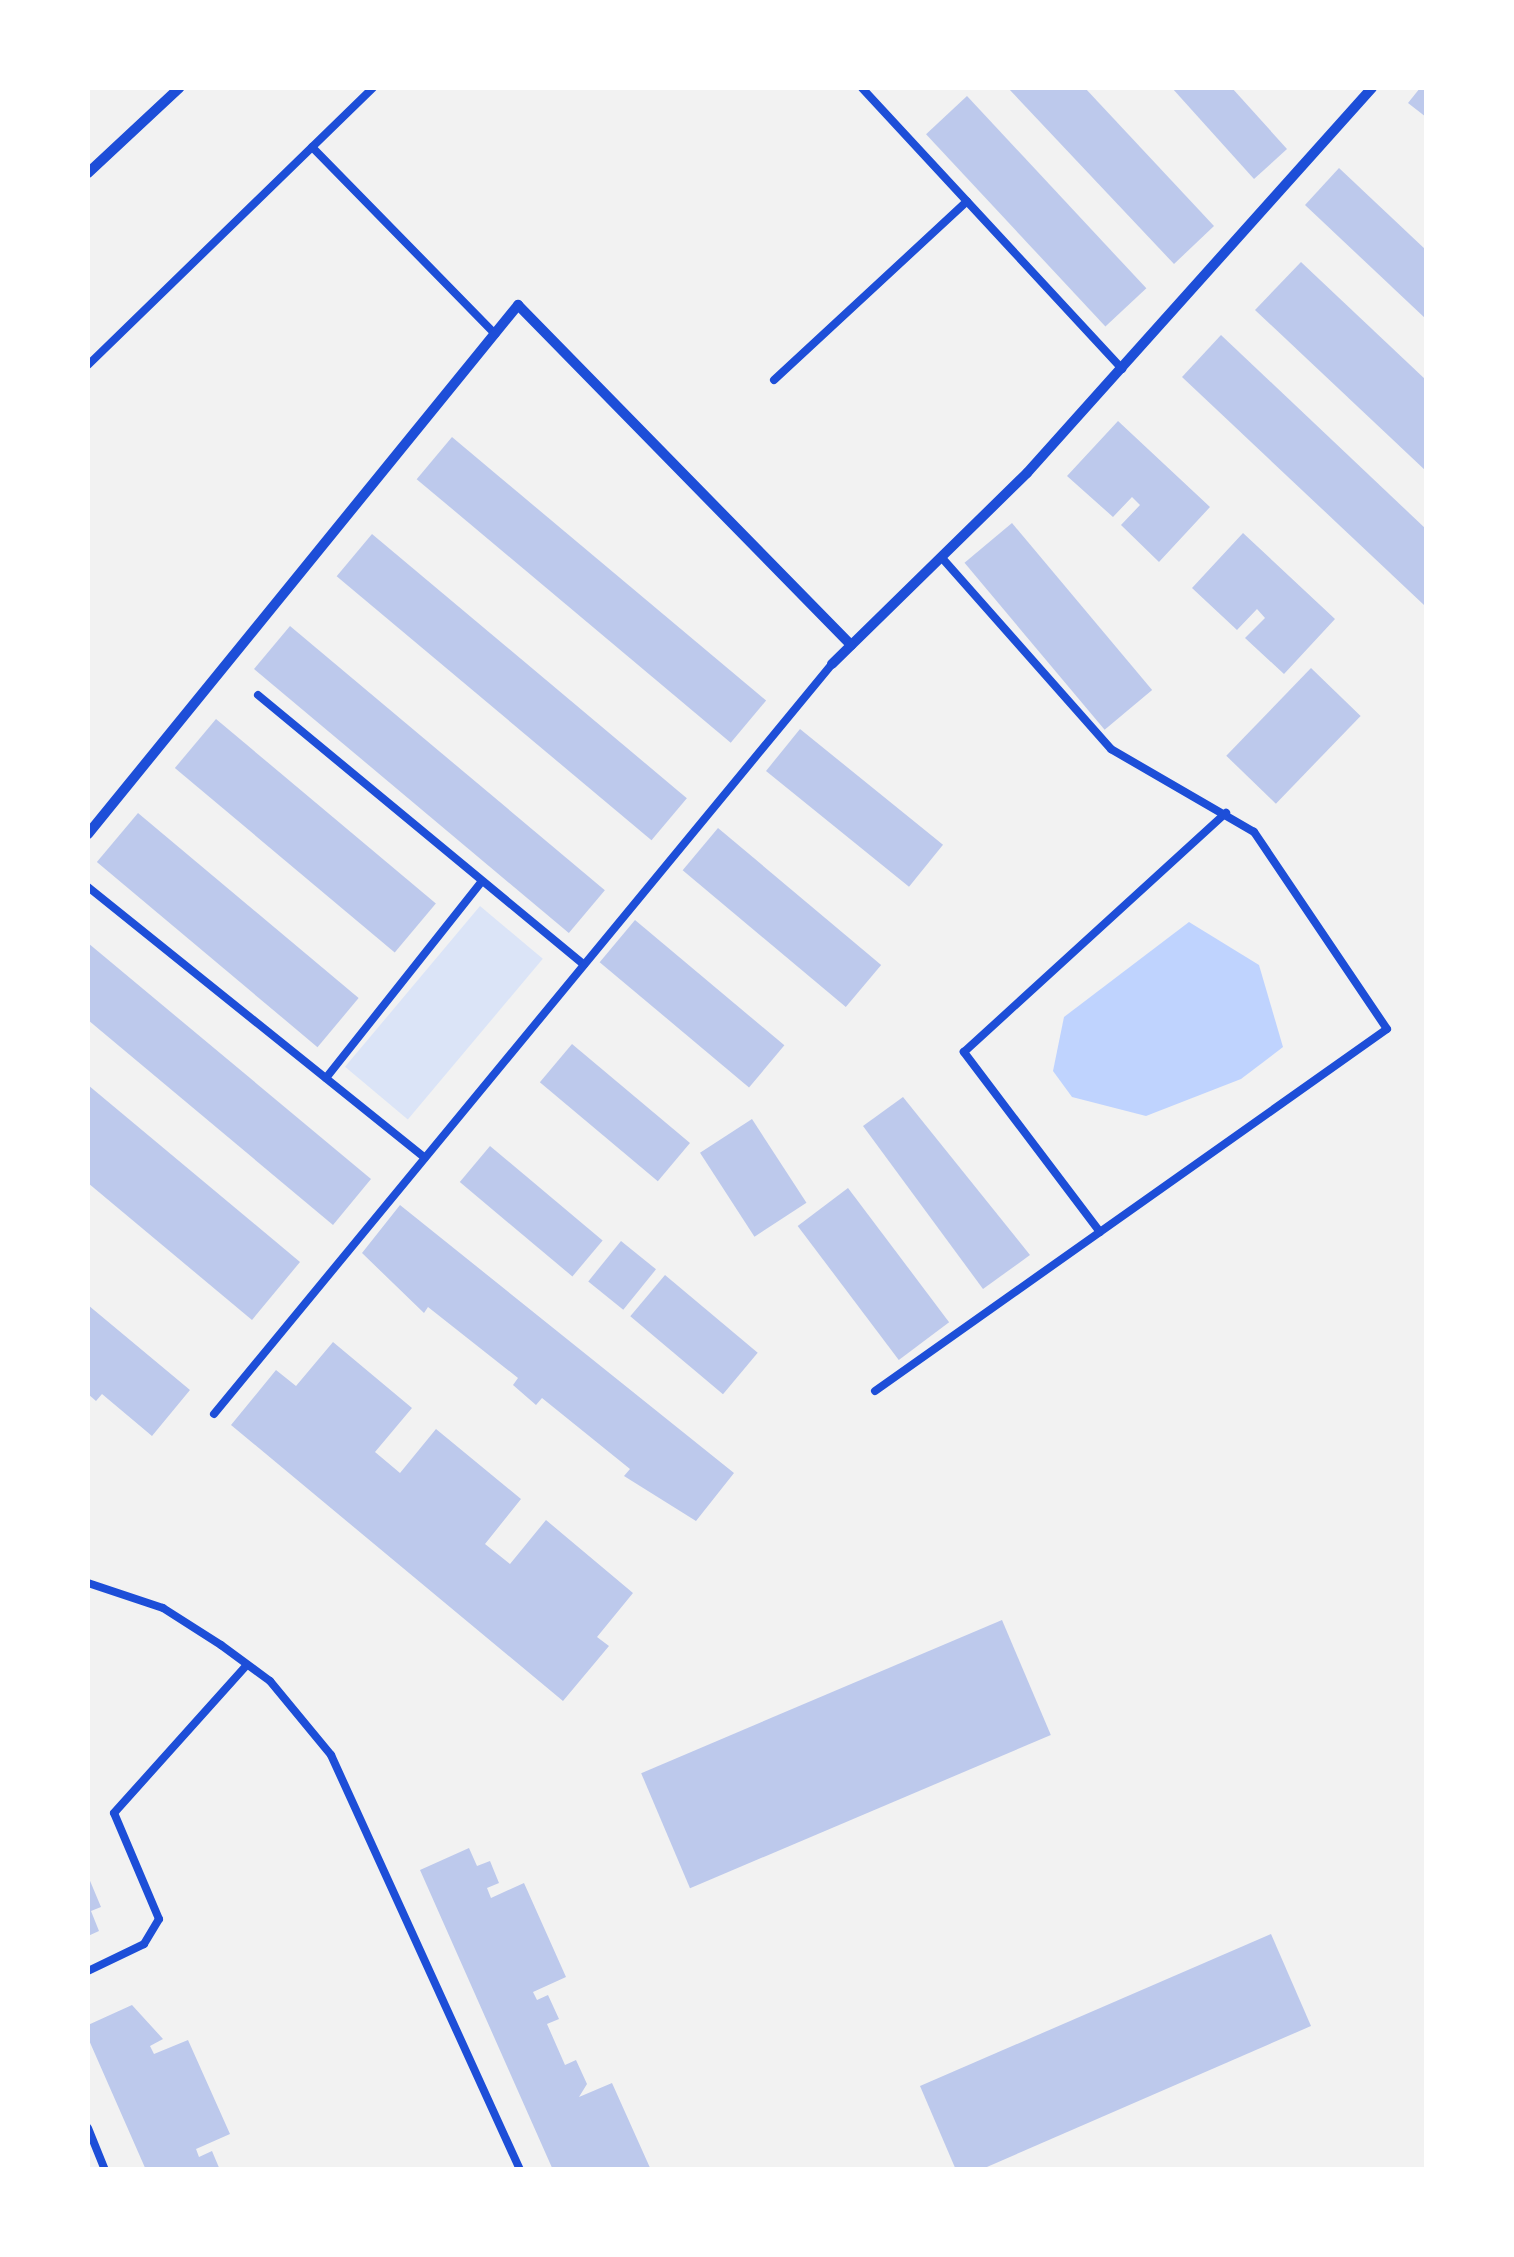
<!DOCTYPE html>
<style>
body{margin:0}
#map{position:relative;width:1514px;height:2257px;overflow:hidden;background:#f2f2f2;font-family:Raleway,sans-serif}
div>[style]{position:absolute}
.green>*{inset:0;background:#dbe4f7;transform-origin:0 0}
.water>*{inset:0;background:#bfd3fe}
.building>*{inset:0;background:#bdc9ec;transform-origin:0 0}
.service>*{height:8px;margin:-4px;padding:0 4px;transform-origin:4px;border-radius:4px;background:#1d4ed8}
.minor>*{height:10px;margin:-5px;padding:0 5px;transform-origin:5px;border-radius:5px;background:#1d4ed8}
span{translate:-50% -50%;white-space:nowrap;text-align:center;line-height:1.15;-webkit-text-stroke:8px #fff;paint-order:stroke}
.frame{position:absolute;inset:0;border:90px solid #fff;pointer-events:none}
</style>
<div id="map">
<div class="green">
<div style="left:480px;top:906px;width:82px;height:210px;rotate:40deg"></div>
</div>
<div class="water">
<div style="clip-path:polygon(1189px 922px,1259px 965px,1283px 1047px,1241px 1079px,1146px 1116px,1072px 1097px,1053px 1071px,1064px 1017px)"></div>
</div>
<div class="building">
<div style="clip-path:polygon(1008px 88px,1085px 88px,1214px 226px,1174px 264px)"></div>
<div style="clip-path:polygon(1172px 88px,1232px 88px,1287px 149px,1254px 179px)"></div>
<div style="clip-path:polygon(1420px 88px,1426px 88px,1426px 117px,1408px 103px)"></div>
<div style="left:967px;top:96px;width:263px;height:56px;rotate:47deg"></div>
<div style="clip-path:polygon(1339px 168px,1426px 250px,1426px 319px,1305px 205px)"></div>
<div style="clip-path:polygon(1301px 262px,1426px 380px,1426px 471px,1255px 310px)"></div>
<div style="clip-path:polygon(1221px 335px,1426px 529px,1424px 605px,1182px 377px)"></div>
<div style="clip-path:polygon(1118px 421px,1210px 507px,1159px 562px,1121px 525px,1140px 505px,1132px 497px,1113px 517px,1067px 476px)"></div>
<div style="left:452px;top:437px;width:410px;height:55px;rotate:40deg"></div>
<div style="left:1012px;top:523px;width:218px;height:62px;rotate:50deg"></div>
<div style="clip-path:polygon(1243px 533px,1335px 619px,1284px 674px,1245px 638px,1265px 618px,1257px 609px,1237px 630px,1192px 588px)"></div>
<div style="left:372px;top:534px;width:411px;height:55px;rotate:40deg"></div>
<div style="left:290px;top:626px;width:411px;height:56px;rotate:40deg"></div>
<div style="left:1311px;top:668px;width:69px;height:122px;rotate:44deg"></div>
<div style="left:216px;top:719px;width:287px;height:64px;rotate:40deg"></div>
<div style="left:800px;top:729px;width:184px;height:54px;rotate:39deg"></div>
<div style="left:138px;top:813px;width:288px;height:64px;rotate:40deg"></div>
<div style="left:718px;top:828px;width:213px;height:55px;rotate:40deg"></div>
<div style="left:635px;top:920px;width:195px;height:55px;rotate:40deg"></div>
<div style="clip-path:polygon(88px 943px,371px 1179px,333px 1225px,88px 1020px)"></div>
<div style="left:572px;top:1044px;width:154px;height:50px;rotate:40deg"></div>
<div style="clip-path:polygon(88px 1085px,300px 1262px,252px 1320px,88px 1183px)"></div>
<div style="clip-path:polygon(903px 1097px,1030px 1255px,983px 1289px,863px 1126px)"></div>
<div style="left:752px;top:1119px;width:100px;height:62px;rotate:57deg"></div>
<div style="left:490px;top:1146px;width:147px;height:47px;rotate:40deg"></div>
<div style="left:848px;top:1188px;width:168px;height:63px;rotate:53deg"></div>
<div style="clip-path:polygon(400px 1205px,734px 1473px,696px 1521px,624px 1476px,630px 1469px,542px 1398px,536px 1405px,513px 1385px,518px 1378px,428px 1307px,424px 1313px,362px 1253px)"></div>
<div style="left:621px;top:1241px;width:45px;height:52px;rotate:39deg"></div>
<div style="left:665px;top:1275px;width:121px;height:54px;rotate:40deg"></div>
<div style="clip-path:polygon(88px 1305px,190px 1390px,152px 1436px,102px 1394px,96px 1401px,88px 1394px)"></div>
<div style="clip-path:polygon(333px 1342px,412px 1408px,375px 1452px,400px 1473px,436px 1429px,521px 1499px,485px 1544px,510px 1564px,546px 1520px,633px 1593px,597px 1637px,609px 1646px,563px 1701px,231px 1425px,276px 1370px,296px 1386px)"></div>
<div style="left:1002px;top:1620px;width:125px;height:392px;rotate:67deg"></div>
<div style="clip-path:polygon(469px 1848px,477px 1866px,490px 1861px,499px 1883px,487px 1888px,491px 1898px,524px 1883px,566px 1977px,533px 1992px,537px 2000px,548px 1995px,559px 2019px,547px 2024px,565px 2065px,576px 2060px,587px 2084px,579px 2097px,612px 2083px,651px 2170px,553px 2170px,420px 1870px)"></div>
<div style="clip-path:polygon(88px 1876px,101px 1907px,91px 1911px,99px 1931px,88px 1936px)"></div>
<div style="clip-path:polygon(1271px 1934px,1311px 2026px,980px 2170px,956px 2170px,920px 2086px)"></div>
<div style="clip-path:polygon(132px 2005px,163px 2039px,150px 2046px,154px 2054px,188px 2040px,230px 2134px,196px 2149px,199px 2157px,212px 2151px,220px 2170px,146px 2170px,88px 2038px,88px 2025px)"></div>
</div>
<div class="service">
<div style="left:862px;top:88px;width:383px;rotate:47.2deg"></div>
<div style="left:312px;top:147px;width:262px;rotate:45.6deg"></div>
<div style="left:88px;top:365px;width:397px;rotate:-44.2deg"></div>
<div style="left:774px;top:380px;width:263px;rotate:-42.8deg"></div>
<div style="left:258px;top:695px;width:423px;rotate:39.6deg"></div>
<div style="left:88px;top:887px;width:432px;rotate:38.8deg"></div>
<div style="left:326px;top:1078px;width:251px;rotate:-51.6deg"></div>
<div style="left:1100px;top:1232px;width:226px;rotate:-127.1deg"></div>
<div style="left:964px;top:1052px;width:355px;rotate:-42.4deg"></div>
<div style="left:875px;top:1391px;width:627px;rotate:-35.26deg"></div>
<div style="left:1387px;top:1029px;width:238px;rotate:-124deg"></div>
<div style="left:1254px;top:832px;width:165px;rotate:-149.9deg"></div>
<div style="left:1111px;top:749px;width:256px;rotate:-131.5deg"></div>
<div style="left:214px;top:1414px;width:972px;rotate:-50.51deg"></div>
<div style="left:88px;top:1583px;width:79px;rotate:18.4deg"></div>
<div style="left:163px;top:1608px;width:69px;rotate:32.5deg"></div>
<div style="left:221px;top:1645px;width:61px;rotate:36.3deg"></div>
<div style="left:270px;top:1681px;width:96px;rotate:50.5deg"></div>
<div style="left:331px;top:1755px;width:456px;rotate:65.5deg"></div>
<div style="left:88px;top:1971px;width:62px;rotate:-25.7deg"></div>
<div style="left:144px;top:1944px;width:29px;rotate:-59deg"></div>
<div style="left:159px;top:1919px;width:115px;rotate:-113deg"></div>
<div style="left:114px;top:1813px;width:199px;rotate:-48.1deg"></div>
<div style="left:88px;top:2128px;width:45px;rotate:68deg"></div>
</div>
<div class="minor">
<div style="left:88px;top:173px;width:125px;rotate:-43deg"></div>
<div style="left:832px;top:664px;width:273px;rotate:-44.4deg"></div>
<div style="left:1027px;top:473px;width:517px;rotate:-48.14deg"></div>
<div style="left:88px;top:834px;width:682px;rotate:-50.89deg"></div>
<div style="left:518px;top:305px;width:476px;rotate:45.6deg"></div>
</div>
<div class="frame"></div>
</div>
